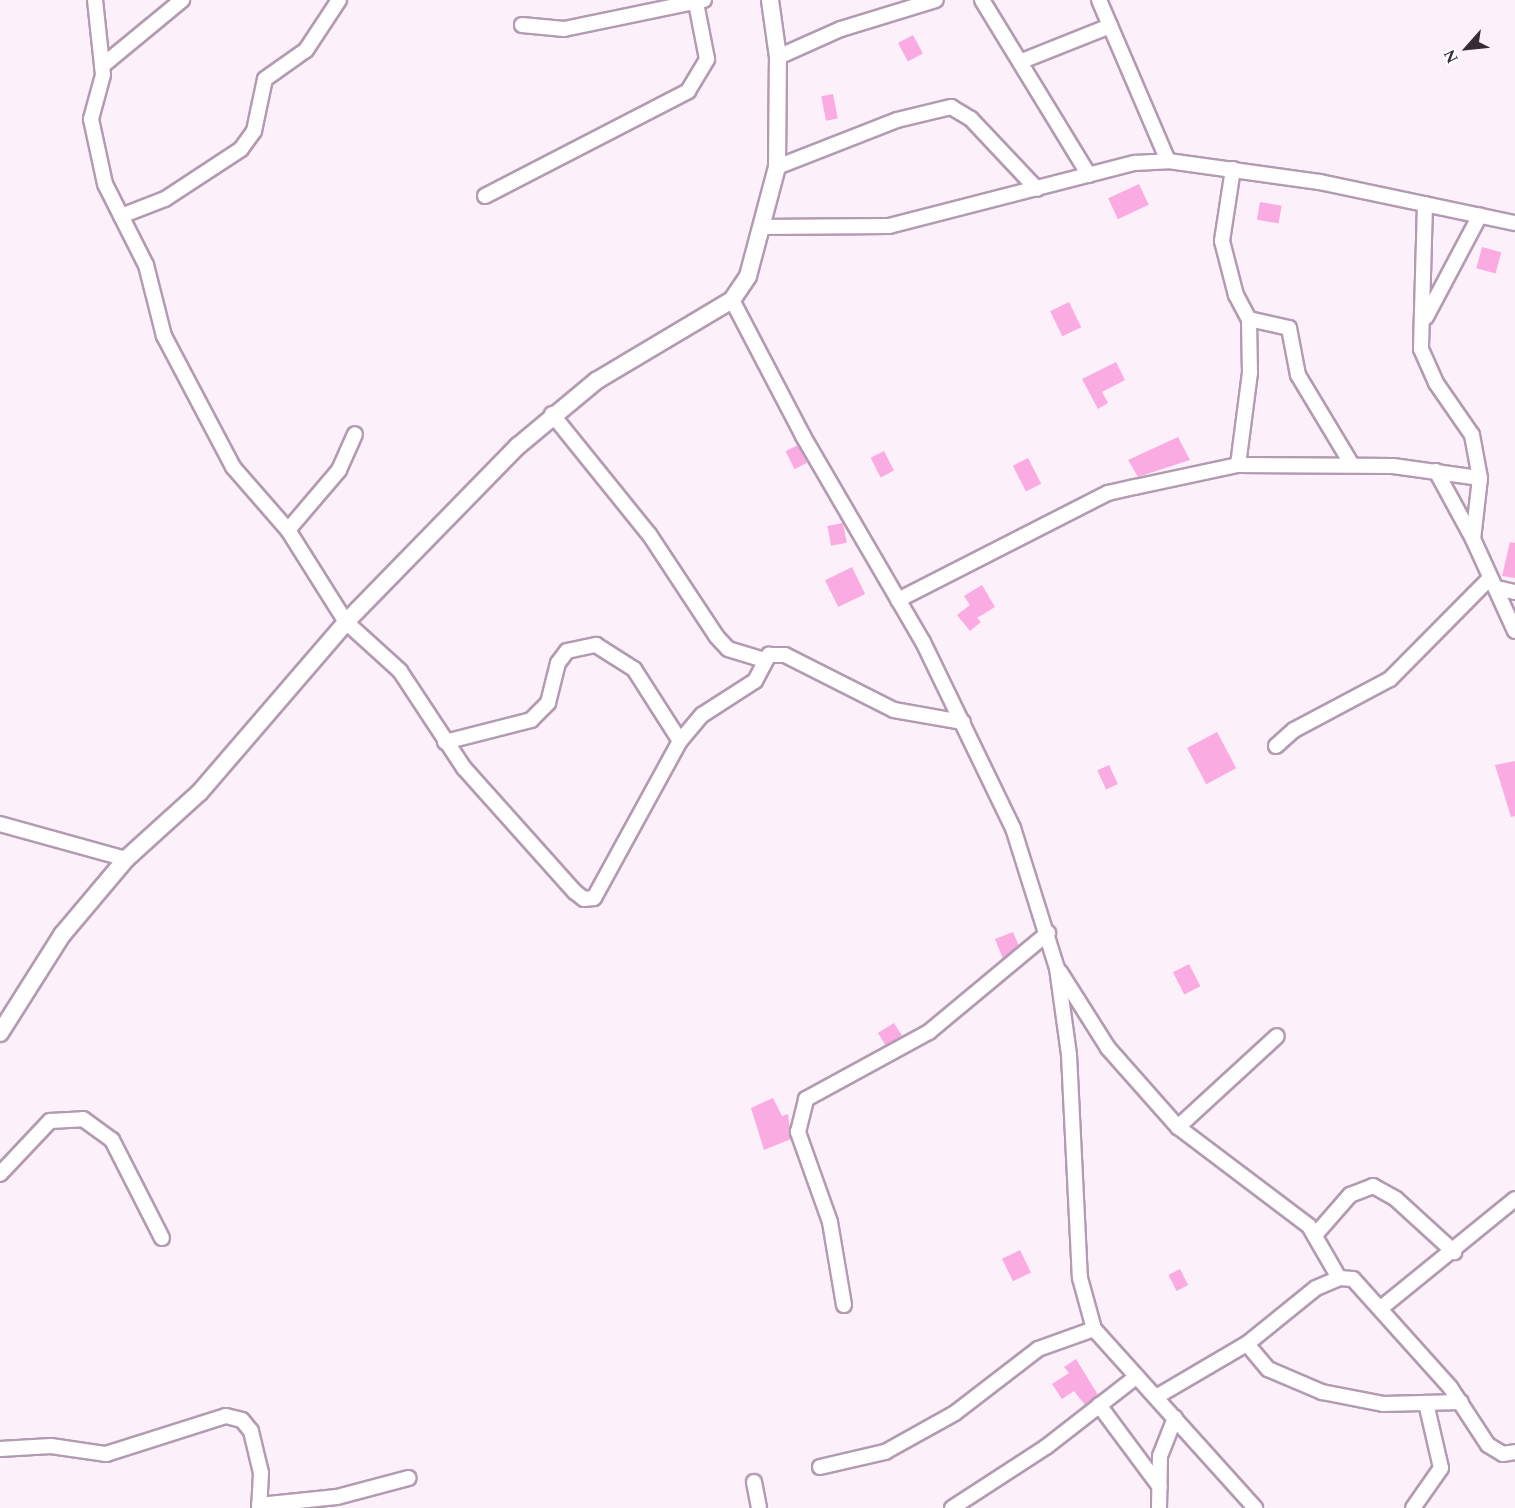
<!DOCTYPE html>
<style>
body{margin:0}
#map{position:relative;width:1515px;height:1508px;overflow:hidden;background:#fcf1fb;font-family:Spectral,serif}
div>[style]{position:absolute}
.building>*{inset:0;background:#faabe2;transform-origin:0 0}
.roads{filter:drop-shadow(2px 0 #b39bb2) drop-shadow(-2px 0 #b39bb2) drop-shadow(0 2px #b39bb2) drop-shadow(0 -2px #b39bb2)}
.minor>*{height:14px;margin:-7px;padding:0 7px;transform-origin:7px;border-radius:7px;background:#fff}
.tertiary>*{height:16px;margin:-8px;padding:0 8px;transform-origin:8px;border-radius:8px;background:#fff}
span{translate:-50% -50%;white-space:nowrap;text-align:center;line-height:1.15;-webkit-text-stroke:4.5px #fff;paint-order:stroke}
.north{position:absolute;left:1437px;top:18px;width:60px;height:60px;-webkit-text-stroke:4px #fff;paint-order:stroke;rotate:243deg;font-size:16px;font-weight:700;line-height:24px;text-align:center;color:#362c36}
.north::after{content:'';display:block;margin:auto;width:21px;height:27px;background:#362c36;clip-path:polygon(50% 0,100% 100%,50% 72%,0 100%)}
</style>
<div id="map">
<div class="building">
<div style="left:913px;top:35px;width:21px;height:17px;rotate:62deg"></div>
<div style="left:833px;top:94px;width:25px;height:12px;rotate:79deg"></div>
<div style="left:1139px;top:184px;width:23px;height:34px;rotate:65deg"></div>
<div style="left:1260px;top:202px;width:22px;height:18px;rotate:10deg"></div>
<div style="left:1482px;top:247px;width:20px;height:22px;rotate:15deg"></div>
<div style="left:1069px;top:302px;width:28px;height:21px;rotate:64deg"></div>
<div style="clip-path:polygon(1116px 362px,1125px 380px,1102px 392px,1108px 403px,1098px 409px,1082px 379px)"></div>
<div style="clip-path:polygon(1178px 437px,1190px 460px,1138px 477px,1128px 460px)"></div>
<div style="left:798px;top:445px;width:20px;height:14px;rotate:63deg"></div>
<div style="left:884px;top:451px;width:22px;height:15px;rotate:63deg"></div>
<div style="left:1028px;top:458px;width:29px;height:17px;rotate:63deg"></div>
<div style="left:843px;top:523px;width:20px;height:16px;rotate:79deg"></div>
<div style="clip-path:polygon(1510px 542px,1515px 543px,1515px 578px,1502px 576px)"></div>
<div style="left:852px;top:567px;width:30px;height:30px;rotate:64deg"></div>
<div style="clip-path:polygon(982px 585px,995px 607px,977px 618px,981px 622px,970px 631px,957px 615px,970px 605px,964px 596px)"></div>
<div style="left:1217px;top:732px;width:41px;height:34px;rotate:62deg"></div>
<div style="clip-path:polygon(1515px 761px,1515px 816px,1511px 817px,1495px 765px)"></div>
<div style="left:1109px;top:765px;width:21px;height:13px;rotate:65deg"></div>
<div style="clip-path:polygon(1013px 932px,1019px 946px,1003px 959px,995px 939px)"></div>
<div style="left:1189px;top:964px;width:25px;height:18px;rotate:63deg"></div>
<div style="left:894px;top:1023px;width:15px;height:19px;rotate:58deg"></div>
<div style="clip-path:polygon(773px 1098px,782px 1116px,788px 1114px,791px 1139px,764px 1150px,751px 1108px)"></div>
<div style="left:1020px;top:1250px;width:25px;height:20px;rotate:64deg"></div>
<div style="left:1180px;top:1269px;width:18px;height:13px;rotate:63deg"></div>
<div style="clip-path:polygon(1076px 1359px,1098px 1395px,1085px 1405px,1074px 1391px,1062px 1399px,1052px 1384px,1069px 1373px,1064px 1367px)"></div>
</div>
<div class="roads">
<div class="minor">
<div style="left:95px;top:0;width:75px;rotate:83.9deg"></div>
<div style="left:103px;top:75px;width:46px;rotate:105.3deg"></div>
<div style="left:91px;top:119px;width:66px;rotate:77.8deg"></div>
<div style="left:105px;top:184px;width:91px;rotate:63.2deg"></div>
<div style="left:146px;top:265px;width:73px;rotate:75.8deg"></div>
<div style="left:164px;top:336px;width:148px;rotate:62.2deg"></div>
<div style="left:233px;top:467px;width:84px;rotate:48.9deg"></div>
<div style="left:288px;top:530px;width:109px;rotate:57.8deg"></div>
<div style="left:346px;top:622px;width:73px;rotate:42.2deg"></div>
<div style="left:400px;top:671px;width:116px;rotate:56.6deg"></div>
<div style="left:464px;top:768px;width:166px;rotate:48.2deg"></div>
<div style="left:575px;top:892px;width:11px;rotate:38deg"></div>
<div style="left:584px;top:899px;width:10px;rotate:-6deg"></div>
<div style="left:594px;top:898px;width:179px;rotate:-61.3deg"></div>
<div style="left:680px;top:741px;width:34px;rotate:-50deg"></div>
<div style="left:702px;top:715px;width:63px;rotate:-32.7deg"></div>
<div style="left:755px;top:681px;width:30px;rotate:-62deg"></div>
<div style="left:769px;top:655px;width:16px"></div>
<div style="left:785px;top:655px;width:122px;rotate:26.8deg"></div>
<div style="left:894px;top:710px;width:70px;rotate:9.9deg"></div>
<div style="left:982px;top:0;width:205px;rotate:58.6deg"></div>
<div style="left:1099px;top:0;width:175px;rotate:66.8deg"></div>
<div style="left:522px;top:25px;width:42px;rotate:5.4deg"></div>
<div style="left:564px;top:29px;width:143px;rotate:-11.7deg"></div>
<div style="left:778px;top:57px;width:69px;rotate:-24deg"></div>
<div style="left:841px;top:29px;width:99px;rotate:-17deg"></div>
<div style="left:1022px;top:61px;width:95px;rotate:-21.7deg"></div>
<div style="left:102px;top:66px;width:104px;rotate:-39.5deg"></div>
<div style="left:777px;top:167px;width:129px;rotate:-21.4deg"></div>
<div style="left:897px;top:120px;width:56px;rotate:-13.5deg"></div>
<div style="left:951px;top:107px;width:23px;rotate:31deg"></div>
<div style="left:971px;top:119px;width:96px;rotate:46.7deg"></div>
<div style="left:1233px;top:169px;width:73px;rotate:98.7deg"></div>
<div style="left:1222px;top:241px;width:56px;rotate:75.5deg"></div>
<div style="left:1236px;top:295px;width:27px;rotate:62deg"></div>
<div style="left:1249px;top:319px;width:41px;rotate:12.7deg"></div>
<div style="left:1289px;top:328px;width:48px;rotate:79.2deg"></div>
<div style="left:1298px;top:375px;width:105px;rotate:59deg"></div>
<div style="left:485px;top:196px;width:229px;rotate:-27.3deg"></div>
<div style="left:688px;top:91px;width:37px;rotate:-59deg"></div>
<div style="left:707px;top:59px;width:57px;rotate:-101.1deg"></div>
<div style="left:1425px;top:204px;width:145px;rotate:91.6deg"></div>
<div style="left:1421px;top:349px;width:37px;rotate:66deg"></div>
<div style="left:1436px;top:383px;width:63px;rotate:55.3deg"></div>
<div style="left:1472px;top:435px;width:44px;rotate:79.5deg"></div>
<div style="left:1480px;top:478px;width:61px;rotate:96.5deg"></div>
<div style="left:1473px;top:539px;width:101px;rotate:65.5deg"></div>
<div style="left:121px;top:216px;width:47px;rotate:-21.1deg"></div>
<div style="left:165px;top:199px;width:91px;rotate:-33.3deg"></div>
<div style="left:241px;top:149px;width:22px;rotate:-54deg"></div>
<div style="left:254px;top:131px;width:53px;rotate:-78.1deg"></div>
<div style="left:265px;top:79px;width:50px;rotate:-35.3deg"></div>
<div style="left:306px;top:50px;width:60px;rotate:-56.6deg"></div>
<div style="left:761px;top:227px;width:128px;rotate:-0.4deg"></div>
<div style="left:889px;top:226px;width:254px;rotate:-14.4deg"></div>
<div style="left:1135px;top:163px;width:33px;rotate:-3deg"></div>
<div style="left:1168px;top:161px;width:153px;rotate:7.9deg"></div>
<div style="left:1320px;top:182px;width:199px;rotate:11.9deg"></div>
<div style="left:732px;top:300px;width:153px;rotate:62.4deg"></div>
<div style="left:803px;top:436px;width:238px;rotate:59.8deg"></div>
<div style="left:923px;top:642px;width:207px;rotate:64.2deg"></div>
<div style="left:1013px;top:828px;width:147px;rotate:72.6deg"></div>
<div style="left:1057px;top:968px;width:88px;rotate:82.1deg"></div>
<div style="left:1069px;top:1055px;width:223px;rotate:87.2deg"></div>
<div style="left:1080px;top:1278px;width:53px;rotate:74.6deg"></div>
<div style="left:1094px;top:1329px;width:241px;rotate:48deg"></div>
<div style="left:1426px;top:317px;width:115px;rotate:-62.1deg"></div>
<div style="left:552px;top:414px;width:154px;rotate:51.1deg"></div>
<div style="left:649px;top:534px;width:123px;rotate:56.6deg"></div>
<div style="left:717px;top:637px;width:16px;rotate:47deg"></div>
<div style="left:728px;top:649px;width:37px;rotate:17deg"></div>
<div style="left:1238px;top:465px;width:93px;rotate:-82.6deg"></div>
<div style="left:1250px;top:373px;width:54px;rotate:-91.1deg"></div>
<div style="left:1436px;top:471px;width:77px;rotate:61.4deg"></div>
<div style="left:288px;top:530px;width:79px;rotate:-49.6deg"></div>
<div style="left:339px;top:470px;width:39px;rotate:-66deg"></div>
<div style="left:1497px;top:588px;width:18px;rotate:13deg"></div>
<div style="left:898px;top:600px;width:236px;rotate:-27deg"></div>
<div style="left:1108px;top:493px;width:28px;rotate:-13deg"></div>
<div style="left:1135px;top:487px;width:105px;rotate:-12.1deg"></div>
<div style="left:1238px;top:465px;width:155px;rotate:0.4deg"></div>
<div style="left:1393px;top:466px;width:88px;rotate:7.9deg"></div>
<div style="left:445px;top:742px;width:89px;rotate:-14.3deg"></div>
<div style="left:531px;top:720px;width:24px;rotate:-45deg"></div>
<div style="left:548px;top:703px;width:41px;rotate:-76deg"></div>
<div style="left:558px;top:663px;width:15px;rotate:-53deg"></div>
<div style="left:567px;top:651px;width:30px;rotate:-12deg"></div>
<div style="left:596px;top:645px;width:45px;rotate:32.3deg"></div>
<div style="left:634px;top:669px;width:85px;rotate:57.4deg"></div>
<div style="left:1276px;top:746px;width:24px;rotate:-42deg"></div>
<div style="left:1294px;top:730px;width:109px;rotate:-28deg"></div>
<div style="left:1390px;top:679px;width:142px;rotate:-45.3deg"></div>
<div style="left:0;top:824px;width:131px;rotate:15.5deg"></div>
<div style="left:1060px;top:972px;width:90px;rotate:57.7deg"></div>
<div style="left:1108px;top:1048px;width:106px;rotate:48.5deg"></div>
<div style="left:1178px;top:1127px;width:164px;rotate:37.1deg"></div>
<div style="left:1309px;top:1226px;width:60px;rotate:60deg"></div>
<div style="left:1178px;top:1127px;width:134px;rotate:-42.6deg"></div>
<div style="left:0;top:1174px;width:73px;rotate:-46.7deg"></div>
<div style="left:50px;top:1121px;width:33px;rotate:-3deg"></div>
<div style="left:83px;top:1119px;width:36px;rotate:36deg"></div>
<div style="left:112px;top:1140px;width:110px;rotate:63deg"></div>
<div style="left:1316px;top:1234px;width:52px;rotate:-48.9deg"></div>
<div style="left:1350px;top:1195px;width:25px;rotate:-21deg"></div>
<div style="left:1373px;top:1186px;width:26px;rotate:29deg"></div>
<div style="left:1396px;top:1199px;width:79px;rotate:42.4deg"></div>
<div style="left:844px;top:1305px;width:84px;rotate:-99.6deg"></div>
<div style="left:830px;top:1222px;width:96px;rotate:-109.6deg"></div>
<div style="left:798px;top:1132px;width:34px;rotate:-76deg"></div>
<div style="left:806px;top:1099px;width:140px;rotate:-28.6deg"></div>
<div style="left:929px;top:1032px;width:155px;rotate:-39.8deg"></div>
<div style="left:1381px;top:1308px;width:173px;rotate:-39.1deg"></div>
<div style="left:1247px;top:1344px;width:33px;rotate:50deg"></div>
<div style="left:1268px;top:1369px;width:59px;rotate:23.1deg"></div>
<div style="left:1322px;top:1392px;width:62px;rotate:11.1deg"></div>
<div style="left:1383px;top:1404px;width:78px;rotate:-1.5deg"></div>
<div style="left:1156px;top:1397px;width:107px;rotate:-30.4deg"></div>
<div style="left:1248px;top:1343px;width:87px;rotate:-39deg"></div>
<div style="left:1316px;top:1288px;width:25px;rotate:-23deg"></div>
<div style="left:1339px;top:1278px;width:14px;rotate:4deg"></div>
<div style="left:1353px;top:1279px;width:145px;rotate:48.1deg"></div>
<div style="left:1450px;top:1387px;width:69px;rotate:56.8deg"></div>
<div style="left:1488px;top:1445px;width:17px;rotate:31deg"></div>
<div style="left:1503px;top:1454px;width:12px;rotate:-9deg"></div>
<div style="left:1099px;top:1405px;width:102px;rotate:53.4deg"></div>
<div style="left:0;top:1449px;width:51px;rotate:-3.4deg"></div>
<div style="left:51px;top:1446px;width:56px;rotate:8.3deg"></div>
<div style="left:106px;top:1454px;width:126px;rotate:-17.6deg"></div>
<div style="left:226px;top:1416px;width:16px;rotate:14deg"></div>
<div style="left:242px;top:1420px;width:14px;rotate:51deg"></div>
<div style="left:251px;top:1431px;width:43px;rotate:76.6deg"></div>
<div style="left:261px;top:1473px;width:35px;rotate:93deg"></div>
<div style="left:820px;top:1467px;width:67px;rotate:-13deg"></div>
<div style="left:885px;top:1452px;width:80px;rotate:-29.1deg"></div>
<div style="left:955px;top:1413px;width:105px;rotate:-37.6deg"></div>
<div style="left:1038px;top:1349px;width:59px;rotate:-19.7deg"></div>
<div style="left:754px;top:1482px;width:26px;rotate:79deg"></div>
<div style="left:259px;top:1505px;width:78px;rotate:-5.9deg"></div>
<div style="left:337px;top:1497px;width:74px;rotate:-14.8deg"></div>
<div style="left:952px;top:1508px;width:112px;rotate:-33deg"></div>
<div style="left:1046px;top:1447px;width:114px;rotate:-37.9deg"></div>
<div style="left:1159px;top:1508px;width:52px;rotate:-88.9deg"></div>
<div style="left:1160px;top:1456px;width:41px;rotate:-68.5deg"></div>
<div style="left:1413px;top:1508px;width:49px;rotate:-55deg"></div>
<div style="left:1441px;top:1468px;width:67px;rotate:-103deg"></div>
</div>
<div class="tertiary">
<div style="left:0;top:1033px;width:116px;rotate:-57.7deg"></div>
<div style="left:62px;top:935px;width:99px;rotate:-49.9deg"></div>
<div style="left:126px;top:859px;width:100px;rotate:-42.2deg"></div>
<div style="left:200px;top:792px;width:224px;rotate:-49.3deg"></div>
<div style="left:346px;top:622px;width:246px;rotate:-45.7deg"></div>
<div style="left:518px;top:446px;width:102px;rotate:-39.8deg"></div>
<div style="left:596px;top:381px;width:158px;rotate:-30.8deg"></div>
<div style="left:732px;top:300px;width:29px;rotate:-56deg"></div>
<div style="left:748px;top:276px;width:113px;rotate:-75.1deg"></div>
<div style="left:777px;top:167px;width:110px;rotate:-89.5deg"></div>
<div style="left:778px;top:57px;width:58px;rotate:-98deg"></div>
</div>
</div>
<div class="north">N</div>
</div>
